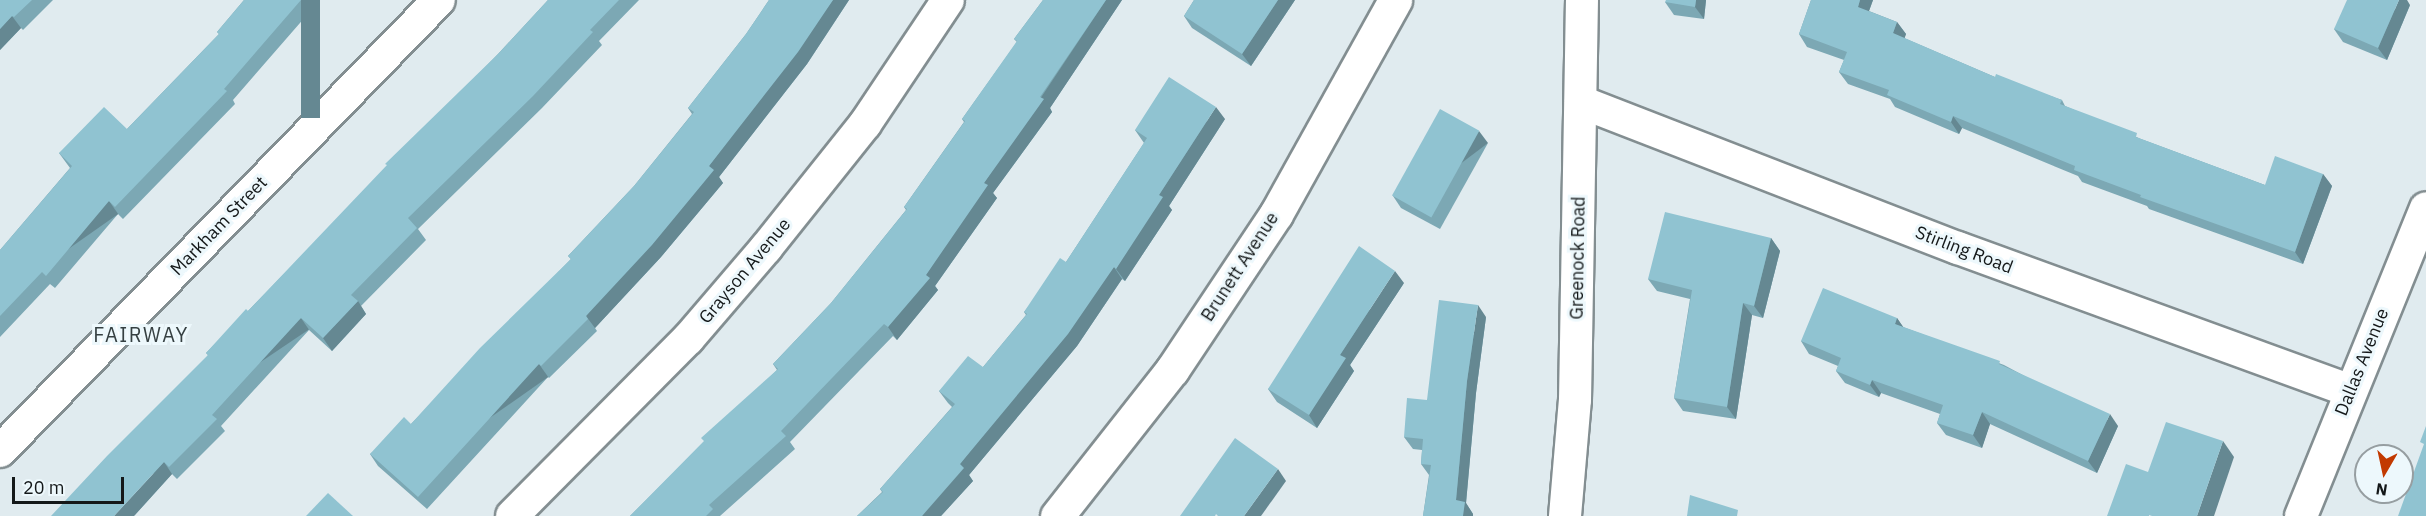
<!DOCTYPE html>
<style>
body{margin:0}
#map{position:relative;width:2426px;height:516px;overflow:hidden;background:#e0ebef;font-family:"IBM Plex Sans",sans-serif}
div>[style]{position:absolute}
.roads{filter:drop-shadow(2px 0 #838e91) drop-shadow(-2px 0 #838e91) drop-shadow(0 2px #838e91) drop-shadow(0 -2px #838e91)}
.street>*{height:32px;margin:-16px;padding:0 16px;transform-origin:16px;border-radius:16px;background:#fff}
.secondary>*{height:33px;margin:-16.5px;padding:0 16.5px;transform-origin:16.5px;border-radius:16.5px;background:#fff}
.wall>*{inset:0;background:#7ca8b4}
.shaded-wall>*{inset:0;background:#658892;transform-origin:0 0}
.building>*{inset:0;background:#90c3d1;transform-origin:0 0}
span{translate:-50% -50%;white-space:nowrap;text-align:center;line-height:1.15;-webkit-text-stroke:6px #edf8fc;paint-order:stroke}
.street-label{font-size:18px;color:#141819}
.neighbourhood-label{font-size:20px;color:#364042;letter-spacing:1.5px}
.north{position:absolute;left:2354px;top:444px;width:60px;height:60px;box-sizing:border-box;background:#edf8fc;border:2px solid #969ea1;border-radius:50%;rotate:189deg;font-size:16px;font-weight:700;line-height:24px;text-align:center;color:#141819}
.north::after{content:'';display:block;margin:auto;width:21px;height:27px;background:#c23a01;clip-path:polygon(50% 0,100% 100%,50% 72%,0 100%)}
.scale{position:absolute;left:12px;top:477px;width:112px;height:27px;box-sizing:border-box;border:3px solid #141819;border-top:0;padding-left:8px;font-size:18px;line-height:21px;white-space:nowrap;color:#141819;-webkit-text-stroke:4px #edf8fc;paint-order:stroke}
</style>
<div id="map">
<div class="roads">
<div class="street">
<div style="left:1581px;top:102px;width:404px;rotate:21.2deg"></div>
<div style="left:1958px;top:248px;width:417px;rotate:20deg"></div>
<div style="left:0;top:451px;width:629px;rotate:-45.77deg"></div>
<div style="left:512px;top:516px;width:250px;rotate:-45.2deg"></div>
<div style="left:688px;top:339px;width:120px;rotate:-49.4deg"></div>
<div style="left:766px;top:248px;width:159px;rotate:-51.4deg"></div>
<div style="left:865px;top:124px;width:149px;rotate:-56.2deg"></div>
<div style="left:1565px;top:516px;width:116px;rotate:-85.1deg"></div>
<div style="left:1575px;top:400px;width:400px;rotate:-89deg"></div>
<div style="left:2301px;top:516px;width:332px;rotate:-67.9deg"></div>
</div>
<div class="secondary">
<div style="left:1057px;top:516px;width:186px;rotate:-51.8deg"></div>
<div style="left:1172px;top:370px;width:187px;rotate:-56.3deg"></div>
<div style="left:1276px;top:214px;width:245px;rotate:-60.9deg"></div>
</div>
</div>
<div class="wall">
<div style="clip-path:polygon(0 0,53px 0,23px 30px,21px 28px,0 50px)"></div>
<div style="clip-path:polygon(244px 0,320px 0,233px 100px,235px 104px,123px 219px,118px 214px,55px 288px,50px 284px,0 337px,0 250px,70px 168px,59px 153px,127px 129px,219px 34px,217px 32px)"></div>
<div style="clip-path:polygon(548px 0,639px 0,599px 41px,602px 45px,542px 108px,418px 229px,426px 240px,361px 306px,366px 314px,332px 351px,309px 330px,221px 426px,225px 431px,177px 479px,172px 474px,134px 516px,208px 355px,206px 353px,248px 311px,498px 54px)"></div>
<div style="clip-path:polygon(769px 0,849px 0,807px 64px,719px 177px,723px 183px,661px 257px,595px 328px,597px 331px,549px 378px,548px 377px,427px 509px,378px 466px,370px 454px,411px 424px,571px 259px,568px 256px,634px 186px,692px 114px,688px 108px,746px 34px)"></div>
<div style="clip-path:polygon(1043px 0,1122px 0,1050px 108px,1052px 112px,993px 193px,997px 198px,935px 286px,938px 290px,897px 340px,893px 336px,790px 442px,795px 449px,720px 516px,630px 516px,777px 370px,773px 364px,831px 303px,906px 210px,904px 207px,964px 122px,962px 119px,1017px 42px,1014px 39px)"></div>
<div style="clip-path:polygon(1194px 0,1295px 0,1251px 66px,1192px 28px,1184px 16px)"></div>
<div style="clip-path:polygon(1706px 0,1704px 19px,1674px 15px,1665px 2px)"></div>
<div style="clip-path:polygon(1811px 0,1873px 0,1869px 11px,1897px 22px,1906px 34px,1904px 38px,1995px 77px,2062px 100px,2065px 106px,2141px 139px,2265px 185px,2323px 174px,2332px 186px,2303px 264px,2149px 209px,2147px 206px,2082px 182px,2078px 176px,1962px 128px,1959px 134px,1895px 107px,1890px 99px,1848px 84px,1839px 72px,1844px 60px,1807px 47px,1799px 34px)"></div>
<div style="clip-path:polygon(2410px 5px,2387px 60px,2343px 42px,2334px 29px)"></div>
<div style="clip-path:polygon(1225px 119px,1169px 206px,1172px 210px,1125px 281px,1122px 279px,1077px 346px,969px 475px,973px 481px,941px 516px,857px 516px,882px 492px,880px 489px,952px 407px,948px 403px,939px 391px,983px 367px,1026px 315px,1024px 312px,1066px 262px,1144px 143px,1135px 130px)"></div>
<div style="clip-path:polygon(1488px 143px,1440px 229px,1401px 208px,1393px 196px)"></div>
<div style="clip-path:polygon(1771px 238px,1780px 251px,1763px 318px,1752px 315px,1736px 419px,1683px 411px,1674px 398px,1690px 299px,1657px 291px,1648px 279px)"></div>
<div style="clip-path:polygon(1404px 283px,1350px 365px,1354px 371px,1317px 428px,1277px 402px,1268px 389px)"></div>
<div style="clip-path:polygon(1486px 317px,1476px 393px,1466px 503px,1473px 514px,1473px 516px,1423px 516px,1429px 475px,1421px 464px,1422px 450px,1413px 449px,1404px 437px,1427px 400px)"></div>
<div style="clip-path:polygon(1897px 318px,1903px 327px,2004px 365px,2118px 426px,2097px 473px,1990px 424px,1982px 448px,1946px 435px,1937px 423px,1940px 414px,1881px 393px,1879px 397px,1845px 383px,1836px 371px,1838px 366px,1809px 354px,1801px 341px)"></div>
</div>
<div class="shaded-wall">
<div style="left:301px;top:0;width:19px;height:118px"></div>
<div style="clip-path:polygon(833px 0,849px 0,807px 64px,719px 177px,723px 183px,661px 257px,595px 328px,586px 316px,709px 166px)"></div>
<div style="clip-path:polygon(1106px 0,1122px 0,1050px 108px,1052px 112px,993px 193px,997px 198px,935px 286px,938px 290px,897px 340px,888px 327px,926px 275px,984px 183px)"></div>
<div style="clip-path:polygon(1278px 0,1295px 0,1251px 66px,1242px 54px)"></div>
<div style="clip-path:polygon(1696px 0,1706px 0,1704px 19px,1695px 7px)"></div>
<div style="clip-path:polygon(1860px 0,1873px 0,1866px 19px,1858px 7px)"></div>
<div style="clip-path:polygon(2399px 0,2407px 0,2410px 5px,2387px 60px,2378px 48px)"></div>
<div style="clip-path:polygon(12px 16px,21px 28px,0 50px,0 29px)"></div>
<div style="clip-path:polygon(1897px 22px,1906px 34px,1902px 46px,1893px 33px)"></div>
<div style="clip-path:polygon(1216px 107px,1225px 119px,1169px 206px,1172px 210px,1125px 281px,1116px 269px,1159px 195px)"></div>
<div style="clip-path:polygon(1953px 116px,1962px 128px,1959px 134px,1951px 122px)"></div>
<div style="left:1479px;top:131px;width:15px;height:98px;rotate:53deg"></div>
<div style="clip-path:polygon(2323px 174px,2332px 186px,2303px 264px,2295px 252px)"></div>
<div style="left:109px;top:201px;width:16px;height:98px;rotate:55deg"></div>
<div style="clip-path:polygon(1771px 238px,1780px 251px,1763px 318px,1754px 306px)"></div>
<div style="clip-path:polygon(1114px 267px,1122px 279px,1077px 346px,969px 475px,973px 481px,941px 516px,922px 516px,960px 464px)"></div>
<div style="clip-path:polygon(1395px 271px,1404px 283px,1350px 365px,1354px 371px,1317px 428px,1309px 415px,1340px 355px)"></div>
<div style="clip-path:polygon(358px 301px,366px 314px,332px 351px,323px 338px)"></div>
<div style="clip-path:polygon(1743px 303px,1752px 315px,1736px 419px,1727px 407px)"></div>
<div style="clip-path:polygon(1478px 305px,1486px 317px,1476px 393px,1466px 503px,1473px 514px,1473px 516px,1463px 516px,1456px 500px,1467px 381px)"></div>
<div style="left:301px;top:318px;width:14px;height:132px;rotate:56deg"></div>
<div style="clip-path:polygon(1897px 318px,1906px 331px,1895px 324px)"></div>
<div style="left:539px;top:364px;width:16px;height:180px;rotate:55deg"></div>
<div style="clip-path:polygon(1872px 380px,1881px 393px,1879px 397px,1870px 385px)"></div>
<div style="clip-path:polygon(1982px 412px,1990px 424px,1982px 448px,1973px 435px)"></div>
<div style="clip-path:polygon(2110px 414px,2118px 426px,2097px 473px,2088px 461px)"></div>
<div style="clip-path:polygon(2223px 441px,2234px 457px,2214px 516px,2197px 516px)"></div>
<div style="clip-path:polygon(164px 462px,172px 474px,134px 516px,114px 516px)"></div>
<div style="clip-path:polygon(1278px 469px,1286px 481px,1261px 516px,1244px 516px)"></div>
</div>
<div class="building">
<div style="clip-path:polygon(0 0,32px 0,14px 17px,12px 16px,0 29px)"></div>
<div style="clip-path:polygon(244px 0,301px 0,224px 89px,227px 91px,115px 207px,109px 201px,46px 276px,42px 272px,0 316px,0 250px,72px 166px,59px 153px,104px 107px,127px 129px,219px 34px,217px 32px)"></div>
<div style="clip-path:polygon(548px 0,619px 0,590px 30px,593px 32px,533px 96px,408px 218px,417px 228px,351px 295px,358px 301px,323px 338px,301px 318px,212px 415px,217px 419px,169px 467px,164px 462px,114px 516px,51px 516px,107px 456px,208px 355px,206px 353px,246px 309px,248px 311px,387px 165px,385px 164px,498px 54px)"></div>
<div style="clip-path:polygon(769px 0,833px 0,798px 52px,709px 166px,714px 170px,652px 245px,586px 316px,588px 319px,541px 366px,539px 364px,418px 497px,370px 454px,404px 417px,411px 424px,480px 348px,571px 259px,568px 256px,634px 186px,694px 112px,688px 108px,746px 34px)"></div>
<div style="clip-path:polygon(1043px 0,1106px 0,1040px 97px,1044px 99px,984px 183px,988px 185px,926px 275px,930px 278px,888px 327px,884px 324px,781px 431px,786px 436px,709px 505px,713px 509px,706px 516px,630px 516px,704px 441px,701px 438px,778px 369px,773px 364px,831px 303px,907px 209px,904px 207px,965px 121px,962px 119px,1017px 41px,1014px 39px)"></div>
<div style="clip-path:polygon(1194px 0,1278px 0,1242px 54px,1184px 16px)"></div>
<div style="clip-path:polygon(1666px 0,1696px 0,1695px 7px,1665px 2px)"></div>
<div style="clip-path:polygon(1811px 0,1860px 0,1858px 7px,1897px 22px,1893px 33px,1995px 77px,1996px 74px,2062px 100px,2060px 104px,2137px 133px,2136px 137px,2265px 185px,2275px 156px,2323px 174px,2295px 252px,2140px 197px,2141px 195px,2074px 170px,2075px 166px,1953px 116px,1951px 122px,1887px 95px,1889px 90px,1839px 72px,1847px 52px,1799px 34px)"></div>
<div style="clip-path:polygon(2347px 0,2399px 0,2378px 48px,2334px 29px)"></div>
<div style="clip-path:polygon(1169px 77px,1216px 107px,1159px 195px,1163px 197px,1116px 269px,1114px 267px,1068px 334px,960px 464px,964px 468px,922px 516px,857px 516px,883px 492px,880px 489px,955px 404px,939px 391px,968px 356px,983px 367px,1027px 314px,1024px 312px,1060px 258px,1066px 262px,1147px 138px,1135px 130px)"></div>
<div style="left:1440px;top:109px;width:45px;height:99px;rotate:29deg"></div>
<div style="clip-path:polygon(1665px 212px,1771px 238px,1754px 306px,1743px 303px,1727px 407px,1674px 398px,1692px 290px,1648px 279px)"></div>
<div style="clip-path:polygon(1359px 246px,1395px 271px,1340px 355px,1346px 358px,1309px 415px,1268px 389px)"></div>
<div style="clip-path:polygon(1823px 288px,1897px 318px,1895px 324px,2000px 361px,1999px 364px,2110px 414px,2088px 461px,1982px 412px,1973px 435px,1937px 423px,1943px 405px,1872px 380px,1870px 385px,1836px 371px,1841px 358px,1801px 341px)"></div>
<div style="clip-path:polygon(1439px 300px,1478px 305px,1467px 381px,1456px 500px,1465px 502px,1463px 516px,1423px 516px,1431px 465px,1421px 464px,1423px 439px,1404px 437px,1407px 398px,1427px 400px)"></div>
<div style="clip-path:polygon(2166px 422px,2223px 441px,2197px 516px,2152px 516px,2149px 515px,2149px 516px,2107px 516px,2126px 464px,2148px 472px)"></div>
<div style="clip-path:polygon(2426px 426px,2426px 516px,2398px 516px,2424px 444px,2420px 442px)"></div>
<div style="clip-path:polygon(1235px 438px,1278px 469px,1244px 516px,1218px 516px,1216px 514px,1215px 516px,1180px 516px)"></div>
<div style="clip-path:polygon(328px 493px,353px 516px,306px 516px)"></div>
<div style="clip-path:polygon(1690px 495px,1738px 510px,1737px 516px,1687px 516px)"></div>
</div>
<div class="street-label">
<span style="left:219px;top:226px;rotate:-46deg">Markham Street</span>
<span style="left:1964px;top:250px;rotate:21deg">Stirling Road</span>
<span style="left:1578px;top:258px;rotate:-89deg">Greenock Road</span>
<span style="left:1240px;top:267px;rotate:-57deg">Brunett Avenue</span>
<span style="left:745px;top:271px;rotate:-50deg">Grayson Avenue</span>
<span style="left:2362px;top:362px;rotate:-68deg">Dallas Avenue</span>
</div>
<div class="neighbourhood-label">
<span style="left:141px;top:334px">FAIRWAY</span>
</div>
<div class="north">N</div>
<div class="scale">20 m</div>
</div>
